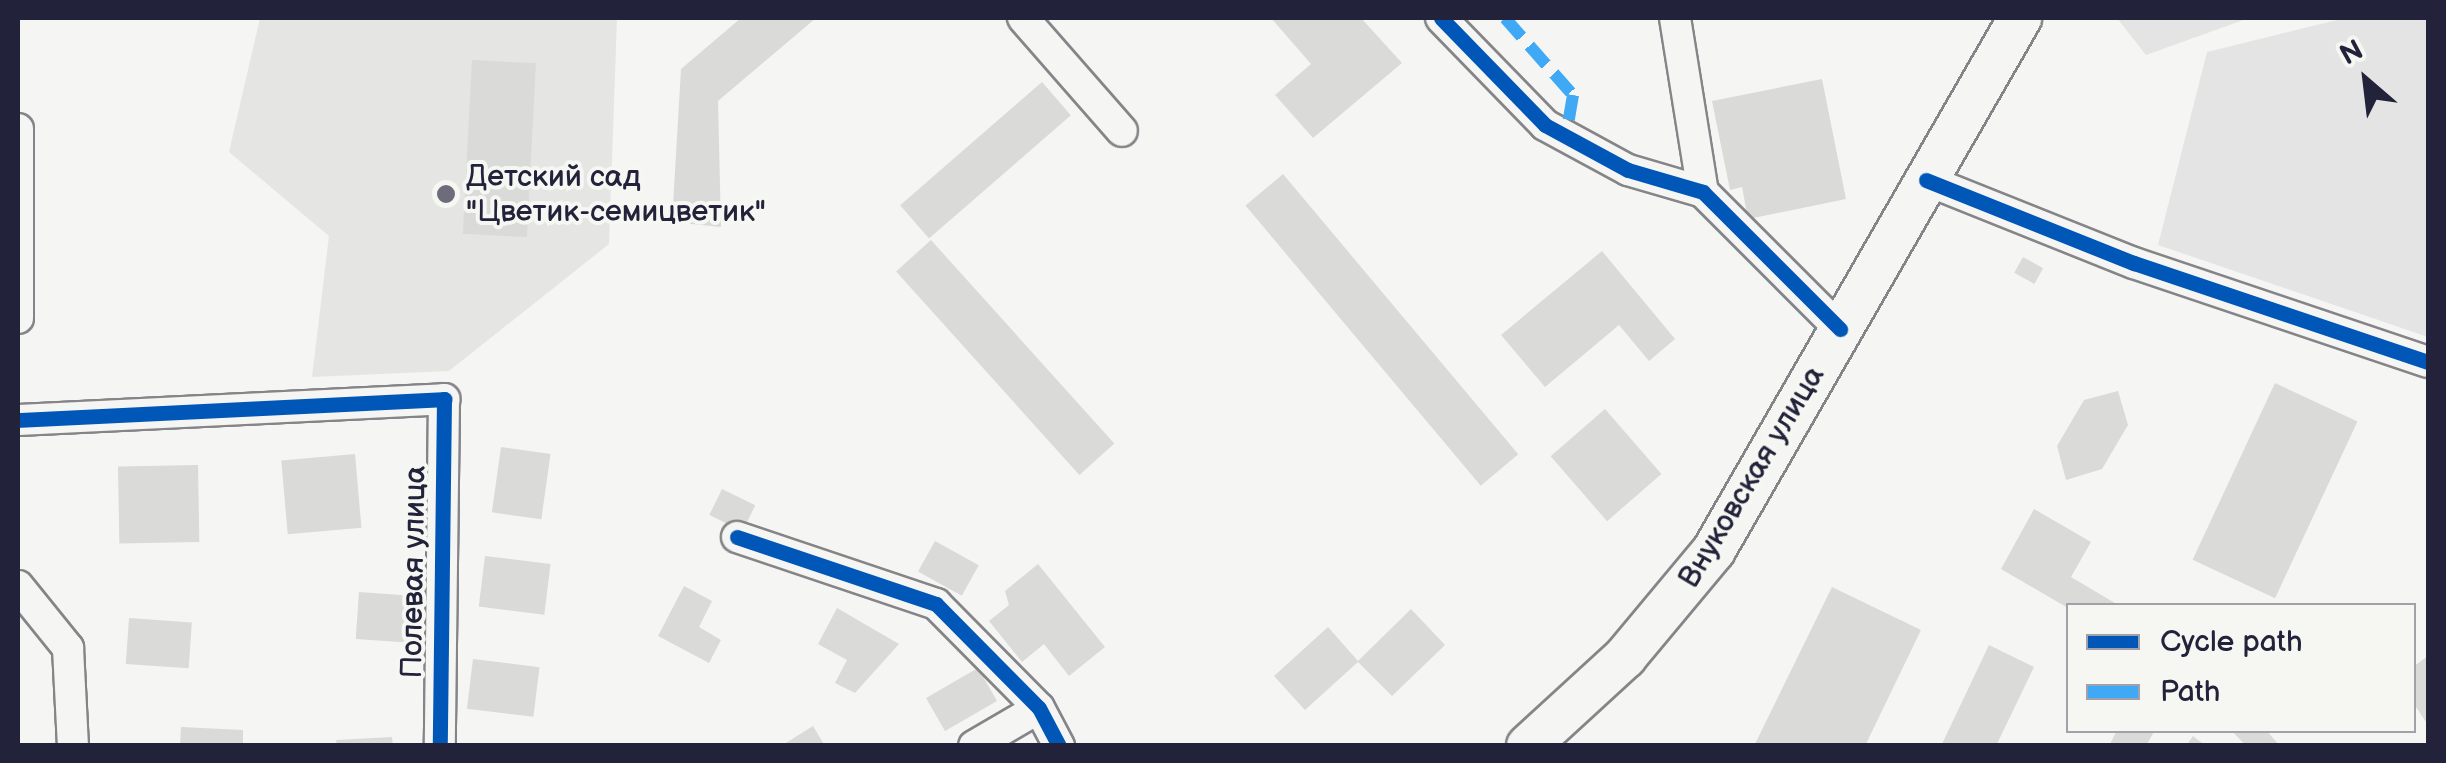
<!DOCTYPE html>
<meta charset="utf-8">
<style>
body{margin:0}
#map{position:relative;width:2446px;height:763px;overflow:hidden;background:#f5f5f3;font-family:"Balsamiq Sans",sans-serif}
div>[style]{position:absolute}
.built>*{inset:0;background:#e5e5e4}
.green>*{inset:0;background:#e4e4e4}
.building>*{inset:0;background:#dadad9;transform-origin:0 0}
.roads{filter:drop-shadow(2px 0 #858589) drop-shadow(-2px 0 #858589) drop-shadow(0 2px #858589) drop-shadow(0 -2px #858589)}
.minor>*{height:30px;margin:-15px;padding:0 15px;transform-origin:15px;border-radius:15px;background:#f5f5f3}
.secondary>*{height:42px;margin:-21px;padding:0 21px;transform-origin:21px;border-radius:21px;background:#f5f5f3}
.quiet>*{height:12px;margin-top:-6px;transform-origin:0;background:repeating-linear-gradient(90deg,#3fa9f5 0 25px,transparent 0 37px)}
.cycleway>*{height:15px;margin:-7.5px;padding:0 7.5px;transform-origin:7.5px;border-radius:7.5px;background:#0057b8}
.dots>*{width:28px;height:28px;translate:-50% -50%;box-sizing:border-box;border:5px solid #f6f6f2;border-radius:50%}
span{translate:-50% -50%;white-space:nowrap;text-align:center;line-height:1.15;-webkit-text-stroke:8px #f6f6f2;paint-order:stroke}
.poi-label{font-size:30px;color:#22223b}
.left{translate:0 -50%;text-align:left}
.street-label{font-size:30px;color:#22223b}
.frame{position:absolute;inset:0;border:20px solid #22223b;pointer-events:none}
.legend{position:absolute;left:2066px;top:603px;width:350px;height:130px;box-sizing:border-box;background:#f6f6f2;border:2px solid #a1a1a9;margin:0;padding:12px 18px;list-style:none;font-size:30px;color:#22223b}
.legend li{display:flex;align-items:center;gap:20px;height:50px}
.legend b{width:50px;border:2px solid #a1a1a9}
.north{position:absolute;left:2316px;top:30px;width:100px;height:100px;-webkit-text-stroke:8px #f6f6f2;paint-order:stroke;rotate:332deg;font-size:28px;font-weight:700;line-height:40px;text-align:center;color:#22223b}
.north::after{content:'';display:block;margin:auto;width:35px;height:45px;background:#22223b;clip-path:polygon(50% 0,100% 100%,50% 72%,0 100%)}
</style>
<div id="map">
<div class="built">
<div style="clip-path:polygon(260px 18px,617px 18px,609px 244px,449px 371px,312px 377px,329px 236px,229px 152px)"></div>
</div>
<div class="green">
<div style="clip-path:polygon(2117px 18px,2249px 18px,2146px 55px)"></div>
<div style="clip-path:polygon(2345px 18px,2428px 18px,2428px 337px,2158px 245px,2207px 52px)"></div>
</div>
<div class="building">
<div style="clip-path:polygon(741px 18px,816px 18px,718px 101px,721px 227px,672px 222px,681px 69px)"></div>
<div style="clip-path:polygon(1271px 18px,1361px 18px,1402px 63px,1313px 138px,1275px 95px,1311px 64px)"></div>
<div style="left:472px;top:60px;width:64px;height:174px;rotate:3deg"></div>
<div style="clip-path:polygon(1822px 79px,1846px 199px,1748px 219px,1742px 187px,1730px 190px,1712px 101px)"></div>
<div style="left:1042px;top:82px;width:44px;height:188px;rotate:49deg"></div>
<div style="left:1283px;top:174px;width:366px;height:49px;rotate:50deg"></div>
<div style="left:931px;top:240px;width:274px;height:47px;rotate:48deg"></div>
<div style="clip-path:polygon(1602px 251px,1675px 339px,1649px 361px,1619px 325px,1545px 387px,1501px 335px)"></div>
<div style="left:2023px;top:257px;width:23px;height:18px;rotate:29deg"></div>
<div style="left:2275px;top:383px;width:91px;height:195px;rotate:25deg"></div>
<div style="clip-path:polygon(2118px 391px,2128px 425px,2102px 469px,2066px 480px,2057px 446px,2084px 400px)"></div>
<div style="left:1605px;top:409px;width:86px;height:72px;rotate:49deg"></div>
<div style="left:501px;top:447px;width:50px;height:66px;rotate:8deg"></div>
<div style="left:355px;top:454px;width:74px;height:74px;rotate:85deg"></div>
<div style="left:198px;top:465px;width:77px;height:80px;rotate:89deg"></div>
<div style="left:722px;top:489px;width:37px;height:29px;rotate:26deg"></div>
<div style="clip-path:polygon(2034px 509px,2091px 542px,2071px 577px,2120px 606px,2068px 608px,2001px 569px)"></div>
<div style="left:935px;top:541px;width:50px;height:35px;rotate:29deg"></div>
<div style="left:485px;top:556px;width:66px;height:51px;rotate:7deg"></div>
<div style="clip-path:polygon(1038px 564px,1105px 647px,1069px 676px,1044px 644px,1022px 662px,989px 621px,1009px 605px,1005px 591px)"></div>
<div style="clip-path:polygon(684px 586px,712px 601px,699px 627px,721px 640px,709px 663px,658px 636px)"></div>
<div style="clip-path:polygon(1832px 587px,1921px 630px,1865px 746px,1754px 746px)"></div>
<div style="left:359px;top:592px;width:63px;height:47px;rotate:4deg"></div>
<div style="clip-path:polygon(837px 608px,899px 644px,855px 693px,835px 683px,847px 660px,818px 644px)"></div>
<div style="clip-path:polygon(1411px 609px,1445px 645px,1392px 696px,1358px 662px,1305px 710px,1274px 676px,1328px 627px,1358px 661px)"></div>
<div style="left:129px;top:618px;width:63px;height:46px;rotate:4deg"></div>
<div style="clip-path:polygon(1989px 645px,2034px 667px,1996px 746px,1941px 746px)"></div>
<div style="clip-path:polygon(2428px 656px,2428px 725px,2414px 704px,2414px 666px)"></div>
<div style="left:473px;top:659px;width:67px;height:50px;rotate:7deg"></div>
<div style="left:978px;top:668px;width:38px;height:60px;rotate:60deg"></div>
<div style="clip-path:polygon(813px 726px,825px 746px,781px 746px)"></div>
<div style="clip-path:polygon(181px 727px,243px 730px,243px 746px,180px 746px)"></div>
<div style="clip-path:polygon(2117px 730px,2155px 730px,2146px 746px,2109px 746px)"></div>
<div style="clip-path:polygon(2231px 730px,2266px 730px,2280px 746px,2246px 746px)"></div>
<div style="clip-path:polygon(2193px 736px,2206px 746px,2186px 746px)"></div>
<div style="clip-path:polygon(392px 737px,393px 746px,337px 746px,336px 740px)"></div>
</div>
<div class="roads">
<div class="minor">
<div style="left:1023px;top:18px;width:150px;rotate:48.8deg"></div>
<div style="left:1441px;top:18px;width:149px;rotate:45.8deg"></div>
<div style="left:1545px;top:125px;width:94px;rotate:28.5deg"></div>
<div style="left:1628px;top:170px;width:78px;rotate:16.3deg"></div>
<div style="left:1703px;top:192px;width:194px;rotate:45deg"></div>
<div style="left:1675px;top:18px;width:176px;rotate:80.9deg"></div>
<div style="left:18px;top:129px;width:189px;rotate:90deg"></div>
<div style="left:1926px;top:180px;width:224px;rotate:21.8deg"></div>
<div style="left:2134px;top:263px;width:310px;rotate:18.6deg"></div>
<div style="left:18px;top:420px;width:427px;rotate:-2.8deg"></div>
<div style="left:444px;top:399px;width:347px;rotate:90.7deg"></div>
<div style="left:737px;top:537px;width:210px;rotate:18.6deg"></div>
<div style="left:936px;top:604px;width:146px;rotate:45.3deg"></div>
<div style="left:1039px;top:708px;width:43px;rotate:62.2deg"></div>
<div style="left:18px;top:586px;width:80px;rotate:51.1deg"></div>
<div style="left:68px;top:648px;width:98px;rotate:87.1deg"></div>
<div style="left:974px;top:746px;width:75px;rotate:-30.3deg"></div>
</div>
<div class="secondary">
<div style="left:1528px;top:746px;width:132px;rotate:-42.5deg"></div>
<div style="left:1625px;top:657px;width:139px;rotate:-50.2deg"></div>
<div style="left:1714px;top:550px;width:614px;rotate:-60.09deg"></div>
</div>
</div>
<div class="quiet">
<div style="left:1505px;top:18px;width:103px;rotate:48.6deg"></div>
<div style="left:1573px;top:95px;width:42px;rotate:99.7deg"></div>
</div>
<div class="cycleway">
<div style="left:1441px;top:18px;width:149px;rotate:45.8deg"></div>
<div style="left:1545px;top:125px;width:94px;rotate:28.5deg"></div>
<div style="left:1628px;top:170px;width:78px;rotate:16.3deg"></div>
<div style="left:1703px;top:192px;width:194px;rotate:45deg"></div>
<div style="left:1926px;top:180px;width:224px;rotate:21.8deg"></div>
<div style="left:2134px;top:263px;width:310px;rotate:18.6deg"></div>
<div style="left:18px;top:420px;width:427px;rotate:-2.8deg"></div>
<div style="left:444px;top:399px;width:347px;rotate:90.7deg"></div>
<div style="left:737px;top:537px;width:210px;rotate:18.6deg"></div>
<div style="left:936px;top:604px;width:146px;rotate:45.3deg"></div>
<div style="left:1039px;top:708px;width:43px;rotate:62.2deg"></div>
</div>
<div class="dots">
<div style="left:446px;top:194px;background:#6c6c7b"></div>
</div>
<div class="poi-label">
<span class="left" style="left:466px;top:194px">Детский сад<br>"Цветик-семицветик"</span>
</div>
<div class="street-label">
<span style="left:1752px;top:477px;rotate:-59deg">Внуковская улица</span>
<span style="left:414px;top:572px;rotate:-89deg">Полевая улица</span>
</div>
<div class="frame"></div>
<ul class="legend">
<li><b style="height:12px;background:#0057b8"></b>Cycle path</li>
<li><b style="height:12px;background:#3fa9f5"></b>Path</li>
</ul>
<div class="north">N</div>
</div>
